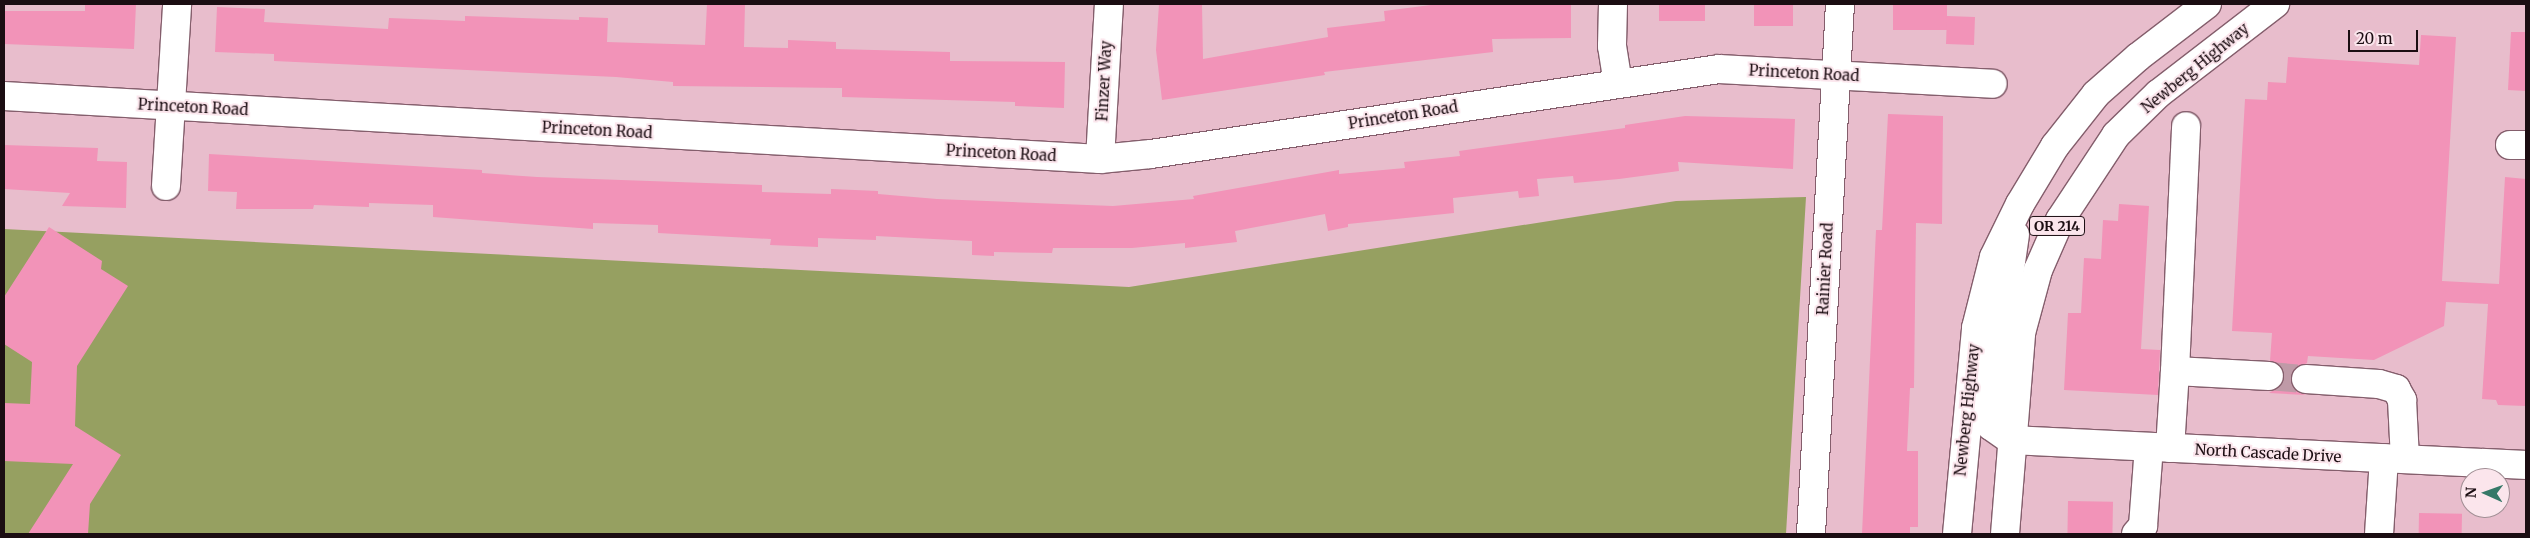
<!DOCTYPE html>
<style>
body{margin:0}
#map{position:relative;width:2530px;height:538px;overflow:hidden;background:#e8bdcc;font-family:Merriweather,serif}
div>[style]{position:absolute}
.green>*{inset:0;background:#96a061}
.building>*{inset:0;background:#f293b8;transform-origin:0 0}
.minor-tunnel>*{height:28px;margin-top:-14px;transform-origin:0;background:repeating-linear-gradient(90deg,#bf9aa7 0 28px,transparent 0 42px)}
.roads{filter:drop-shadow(1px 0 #845e6c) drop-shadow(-1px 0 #845e6c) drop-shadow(0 1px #845e6c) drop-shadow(0 -1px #845e6c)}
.minor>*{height:28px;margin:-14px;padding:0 14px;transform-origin:14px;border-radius:14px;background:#fff}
.major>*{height:28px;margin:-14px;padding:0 14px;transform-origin:14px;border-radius:14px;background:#fff}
span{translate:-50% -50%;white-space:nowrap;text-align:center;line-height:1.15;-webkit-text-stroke:4px #fbe5ec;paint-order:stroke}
.shield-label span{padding:1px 4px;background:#fbe5ec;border:1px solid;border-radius:4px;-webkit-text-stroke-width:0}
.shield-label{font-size:14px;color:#1b0d12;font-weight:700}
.street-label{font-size:15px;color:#1b0d12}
.frame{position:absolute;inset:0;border:5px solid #1b0d12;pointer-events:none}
.north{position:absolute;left:2460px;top:468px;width:50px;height:50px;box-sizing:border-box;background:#fbe5ec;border:1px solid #a18f95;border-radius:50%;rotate:272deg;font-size:14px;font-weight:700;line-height:20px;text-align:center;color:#1b0d12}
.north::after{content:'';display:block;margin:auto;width:18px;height:22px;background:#367868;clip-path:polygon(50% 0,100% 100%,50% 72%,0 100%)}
.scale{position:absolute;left:2348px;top:30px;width:70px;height:22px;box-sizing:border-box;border:2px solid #1b0d12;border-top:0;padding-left:6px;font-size:15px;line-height:18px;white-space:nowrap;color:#1b0d12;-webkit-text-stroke:4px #fbe5ec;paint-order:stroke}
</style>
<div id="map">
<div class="green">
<div style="clip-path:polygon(1806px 197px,1786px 534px,4px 534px,4px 229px,1129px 287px,1676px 201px)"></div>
</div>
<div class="building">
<div style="clip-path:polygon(85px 4px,136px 4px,134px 49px,4px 44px,4px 11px,85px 11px)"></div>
<div style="clip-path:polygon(707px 4px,745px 4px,744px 47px,788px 48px,788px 40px,836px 42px,836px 49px,950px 52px,950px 61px,1065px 62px,1064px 108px,1015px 106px,1015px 102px,842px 97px,842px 88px,673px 86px,673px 82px,616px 77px,274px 61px,274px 54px,215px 52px,217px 7px,265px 9px,264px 22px,388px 29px,389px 18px,465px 21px,465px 16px,579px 20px,579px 17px,608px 18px,607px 42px,705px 45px)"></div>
<div style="clip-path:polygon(1159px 4px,1202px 4px,1203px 59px,1328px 37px,1327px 28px,1385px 21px,1384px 11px,1431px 5px,1571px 4px,1571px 38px,1492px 39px,1493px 52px,1324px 72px,1325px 75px,1162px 100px,1156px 50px)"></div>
<div style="left:1659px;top:4px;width:46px;height:17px"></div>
<div style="left:1754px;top:4px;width:39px;height:22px"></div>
<div style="left:1893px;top:4px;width:54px;height:26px"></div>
<div style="left:1947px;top:16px;width:28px;height:28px;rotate:2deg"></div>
<div style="clip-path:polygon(2511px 32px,2526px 32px,2526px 91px,2508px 90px)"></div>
<div style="clip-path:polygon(2421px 35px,2456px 37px,2442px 281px,2499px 284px,2505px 177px,2526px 179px,2526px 406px,2498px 405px,2496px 400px,2482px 399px,2488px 304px,2446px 302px,2444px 326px,2374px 360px,2308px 356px,2307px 363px,2293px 370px,2290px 378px,2297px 392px,2306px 395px,2269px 393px,2282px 385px,2285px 377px,2283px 369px,2270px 361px,2272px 333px,2232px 331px,2245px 99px,2267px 100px,2268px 82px,2286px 83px,2288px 57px,2419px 65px)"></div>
<div style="clip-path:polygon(1888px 114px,1943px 116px,1942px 224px,1916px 223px,1914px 388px,1910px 388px,1907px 451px,1918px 451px,1918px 527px,1910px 527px,1910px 534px,1862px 534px,1876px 230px,1882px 230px)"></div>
<div style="clip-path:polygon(1685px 116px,1795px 119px,1793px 169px,1678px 162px,1679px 171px,1619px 179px,1574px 183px,1573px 176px,1537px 179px,1539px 196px,1519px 198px,1518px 191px,1453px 198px,1454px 213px,1348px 224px,1348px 227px,1328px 231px,1325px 214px,1235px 231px,1237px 242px,1185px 248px,1185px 243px,1132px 248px,1053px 248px,1052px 253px,994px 252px,994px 256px,972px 255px,972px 241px,876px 236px,876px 240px,818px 238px,818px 247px,770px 245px,771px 239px,658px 233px,658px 225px,593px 223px,593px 229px,433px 217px,433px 205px,369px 203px,369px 207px,314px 205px,313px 209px,236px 209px,237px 192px,208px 191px,209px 154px,482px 170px,482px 173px,537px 177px,762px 185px,762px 192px,831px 194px,831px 189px,878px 191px,878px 194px,937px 199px,1113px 206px,1194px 199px,1193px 196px,1339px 170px,1339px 174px,1405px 168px,1404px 162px,1460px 156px,1459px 151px,1625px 128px,1625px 125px)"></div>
<div style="clip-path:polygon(4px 145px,98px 148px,97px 161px,127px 162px,126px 208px,62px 206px,70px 193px,4px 189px)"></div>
<div style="clip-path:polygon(2119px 204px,2149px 206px,2141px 349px,2160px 350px,2158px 395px,2064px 390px,2068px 313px,2081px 313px,2084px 258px,2101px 259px,2103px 220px,2118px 221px)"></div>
<div style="clip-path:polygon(49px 227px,102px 261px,101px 269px,128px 286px,77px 366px,75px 426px,121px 455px,90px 504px,88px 534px,28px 534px,73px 464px,4px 461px,4px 403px,30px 404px,32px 362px,4px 344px,4px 297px)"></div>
<div style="left:2068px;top:501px;width:45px;height:32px;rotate:1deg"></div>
<div style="left:2419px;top:513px;width:43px;height:21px;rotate:1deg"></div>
</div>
<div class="minor-tunnel">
<div style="left:2269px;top:376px;width:37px;rotate:5deg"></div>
</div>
<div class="roads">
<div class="minor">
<div style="left:1613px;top:4px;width:42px;rotate:91.4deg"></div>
<div style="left:1612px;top:46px;width:36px;rotate:81deg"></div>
<div style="left:4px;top:96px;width:1098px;rotate:3.29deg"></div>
<div style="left:1100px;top:159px;width:51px;rotate:-5.6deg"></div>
<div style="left:1151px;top:154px;width:574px;rotate:-8.51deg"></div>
<div style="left:1719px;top:69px;width:274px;rotate:3.1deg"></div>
<div style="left:2510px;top:145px;width:16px"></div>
<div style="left:1100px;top:159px;width:155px;rotate:-86.7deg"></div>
<div style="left:166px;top:186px;width:182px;rotate:-86.5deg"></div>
<div style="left:2175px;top:371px;width:245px;rotate:-87.4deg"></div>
<div style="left:2306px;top:379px;width:73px;rotate:3.9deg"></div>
<div style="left:2379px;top:384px;width:18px;rotate:16deg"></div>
<div style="left:2396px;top:389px;width:13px;rotate:61deg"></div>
<div style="left:2402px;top:400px;width:59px;rotate:87.1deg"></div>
<div style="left:2011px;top:440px;width:516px;rotate:2.78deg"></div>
<div style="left:2170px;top:448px;width:77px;rotate:-86.3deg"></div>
<div style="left:2175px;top:371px;width:94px;rotate:3deg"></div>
<div style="left:1811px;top:534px;width:531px;rotate:-86.87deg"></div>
<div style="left:2136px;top:534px;width:11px;rotate:-49deg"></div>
<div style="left:2143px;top:526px;width:79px;rotate:-85.7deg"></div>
<div style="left:2379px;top:534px;width:76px;rotate:-86.2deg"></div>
</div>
<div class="major">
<div style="left:2011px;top:440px;width:24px;rotate:-145deg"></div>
<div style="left:1991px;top:426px;width:25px;rotate:-90deg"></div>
<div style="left:1991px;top:401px;width:168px;rotate:-81.8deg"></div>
<div style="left:1957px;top:534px;width:207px;rotate:-84.7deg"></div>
<div style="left:1976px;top:328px;width:73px;rotate:-75.8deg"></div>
<div style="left:1994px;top:257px;width:59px;rotate:-63.9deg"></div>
<div style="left:2020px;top:204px;width:68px;rotate:-58.9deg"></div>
<div style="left:2055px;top:146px;width:66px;rotate:-51.7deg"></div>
<div style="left:2096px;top:94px;width:56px;rotate:-41.4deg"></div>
<div style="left:2138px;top:57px;width:87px;rotate:-37.5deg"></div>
<div style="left:2005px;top:534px;width:202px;rotate:-85.4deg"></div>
<div style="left:2021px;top:333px;width:65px;rotate:-74.9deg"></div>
<div style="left:2038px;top:270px;width:55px;rotate:-66.3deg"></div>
<div style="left:2060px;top:220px;width:102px;rotate:-56.6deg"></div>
<div style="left:2116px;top:135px;width:59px;rotate:-44.3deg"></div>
<div style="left:2158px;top:94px;width:148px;rotate:-37.6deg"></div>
</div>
</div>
<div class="shield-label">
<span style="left:2057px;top:226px">OR 214</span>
</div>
<div class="street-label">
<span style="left:2195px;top:68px;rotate:-39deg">Newberg Highway</span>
<span style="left:1804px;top:73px;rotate:3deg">Princeton Road</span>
<span style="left:1104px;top:81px;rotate:-87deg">Finzer Way</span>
<span style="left:193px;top:107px;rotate:3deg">Princeton Road</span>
<span style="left:1403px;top:115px;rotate:-9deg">Princeton Road</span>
<span style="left:597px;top:130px;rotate:3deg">Princeton Road</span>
<span style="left:1001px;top:153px;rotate:3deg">Princeton Road</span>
<span style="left:1825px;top:269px;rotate:-87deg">Rainier Road</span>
<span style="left:1967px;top:410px;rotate:-84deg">Newberg Highway</span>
<span style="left:2268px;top:453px;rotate:3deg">North Cascade Drive</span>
</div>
<div class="frame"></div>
<div class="north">N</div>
<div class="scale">20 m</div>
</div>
